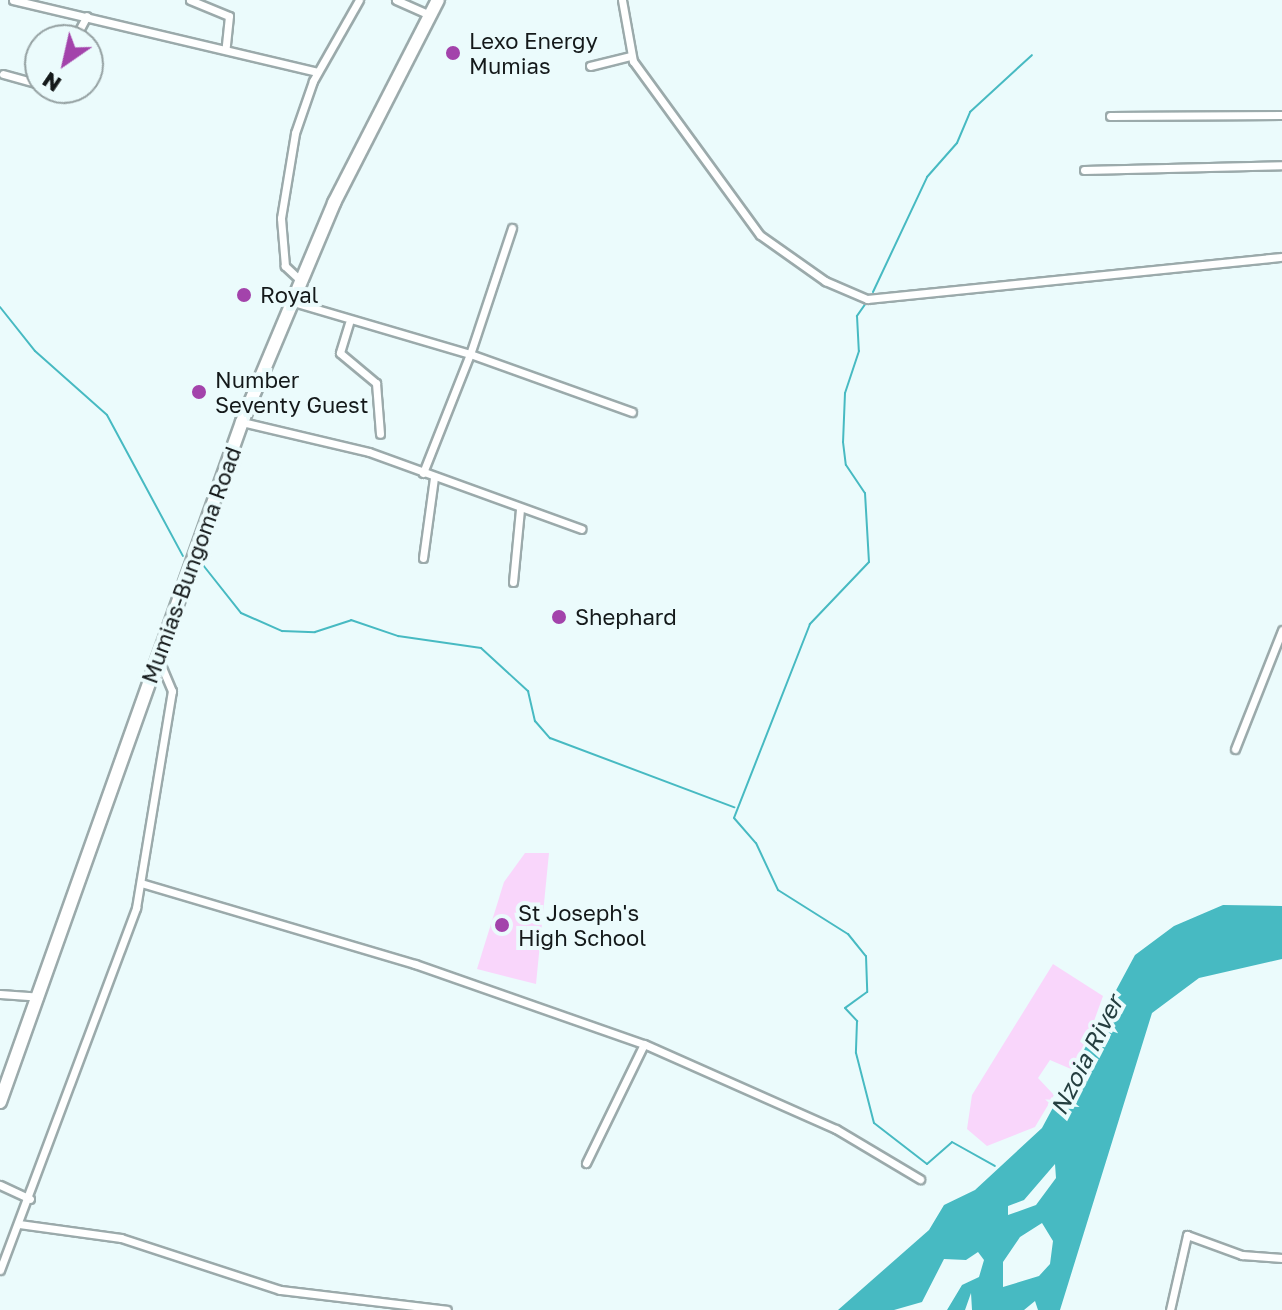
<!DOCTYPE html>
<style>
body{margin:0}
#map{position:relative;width:1282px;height:1310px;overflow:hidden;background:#ebfbfc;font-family:"Golos Text",sans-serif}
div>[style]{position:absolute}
.green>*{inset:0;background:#f9d6fb}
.water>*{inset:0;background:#47bac2}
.stream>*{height:2px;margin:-1px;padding:0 1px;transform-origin:1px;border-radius:1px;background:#47bac2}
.roads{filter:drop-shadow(2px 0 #9baaab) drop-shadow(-2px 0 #9baaab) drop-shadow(0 2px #9baaab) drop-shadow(0 -2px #9baaab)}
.minor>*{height:7px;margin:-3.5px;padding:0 3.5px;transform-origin:3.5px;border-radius:3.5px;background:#fff}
.trunk>*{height:12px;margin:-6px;padding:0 6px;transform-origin:6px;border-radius:6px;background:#fff}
.dots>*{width:22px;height:22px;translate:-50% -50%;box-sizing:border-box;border:4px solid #ebfbfc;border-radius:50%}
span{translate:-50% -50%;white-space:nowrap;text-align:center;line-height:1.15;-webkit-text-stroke:8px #ebfbfc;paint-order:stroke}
.poi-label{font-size:22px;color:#14191a}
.left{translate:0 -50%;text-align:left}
.street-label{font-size:22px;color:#14191a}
.water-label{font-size:24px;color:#253f40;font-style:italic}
.north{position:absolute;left:24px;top:24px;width:80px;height:80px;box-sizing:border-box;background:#ebfbfc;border:2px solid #95a1a2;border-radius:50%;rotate:214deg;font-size:22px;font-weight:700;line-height:32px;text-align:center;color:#14191a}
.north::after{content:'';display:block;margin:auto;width:28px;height:36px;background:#a343ab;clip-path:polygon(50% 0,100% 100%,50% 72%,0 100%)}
</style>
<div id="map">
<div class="green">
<div style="clip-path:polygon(525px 853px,549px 853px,536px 984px,477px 969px,504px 882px)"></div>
<div style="clip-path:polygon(1053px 964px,1103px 996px,1089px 1035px,1071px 1069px,1050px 1060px,1038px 1078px,1054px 1095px,1035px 1127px,987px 1146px,967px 1129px,972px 1095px)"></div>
</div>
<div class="water">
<div style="clip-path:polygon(evenodd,1223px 905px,1282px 906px,1282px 959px,1199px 978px,1152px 1013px,1060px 1310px,1038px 1310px,1035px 1301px,1024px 1310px,972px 1310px,971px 1293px,965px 1310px,947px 1310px,962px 1285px,979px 1277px,984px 1260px,978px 1252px,966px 1260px,944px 1259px,922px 1302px,894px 1310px,838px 1310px,929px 1230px,944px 1205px,975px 1190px,1042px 1128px,1135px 955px,1174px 926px,1223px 905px,1055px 1164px,1056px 1178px,1036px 1205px,1008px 1215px,1008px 1206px,1024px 1200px,1055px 1164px,1223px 905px,1042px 1223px,1053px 1241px,1050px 1264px,1039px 1276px,1003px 1287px,1003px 1262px,1020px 1237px,1042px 1223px)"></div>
</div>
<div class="stream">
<div style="left:873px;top:292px;width:127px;rotate:-64.8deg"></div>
<div style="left:927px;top:177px;width:45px;rotate:-48.6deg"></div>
<div style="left:957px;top:143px;width:34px;rotate:-67deg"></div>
<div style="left:970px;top:112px;width:84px;rotate:-42.6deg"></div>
<div style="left:866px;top:303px;width:16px;rotate:125deg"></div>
<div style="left:857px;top:316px;width:35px;rotate:87deg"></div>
<div style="left:859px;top:351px;width:44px;rotate:108.4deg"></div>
<div style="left:845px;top:393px;width:49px;rotate:92.3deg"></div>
<div style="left:843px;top:442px;width:23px;rotate:83deg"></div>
<div style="left:846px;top:465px;width:34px;rotate:56deg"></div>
<div style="left:865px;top:493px;width:69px;rotate:86.7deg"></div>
<div style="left:869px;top:562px;width:86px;rotate:133.6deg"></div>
<div style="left:810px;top:624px;width:208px;rotate:111.4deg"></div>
<div style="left:734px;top:818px;width:33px;rotate:49deg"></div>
<div style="left:756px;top:843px;width:52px;rotate:64.9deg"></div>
<div style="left:778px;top:890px;width:83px;rotate:32.2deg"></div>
<div style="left:848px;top:934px;width:28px;rotate:51deg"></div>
<div style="left:866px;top:956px;width:36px;rotate:88deg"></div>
<div style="left:867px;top:992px;width:27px;rotate:144deg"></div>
<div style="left:845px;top:1008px;width:18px;rotate:47deg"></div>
<div style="left:857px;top:1021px;width:32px;rotate:92deg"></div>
<div style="left:856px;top:1053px;width:72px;rotate:75.6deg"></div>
<div style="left:874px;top:1123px;width:67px;rotate:37.7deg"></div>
<div style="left:927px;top:1164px;width:33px;rotate:-41deg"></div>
<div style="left:952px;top:1142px;width:49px;rotate:29.2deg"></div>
<div style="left:0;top:307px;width:56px;rotate:51.5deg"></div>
<div style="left:35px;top:351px;width:96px;rotate:41.6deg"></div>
<div style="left:107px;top:415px;width:160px;rotate:61.7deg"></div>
<div style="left:203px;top:565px;width:61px;rotate:51.6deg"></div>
<div style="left:241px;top:613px;width:45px;rotate:23.7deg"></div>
<div style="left:282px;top:631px;width:33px;rotate:2deg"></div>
<div style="left:315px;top:632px;width:38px;rotate:-18deg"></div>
<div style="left:351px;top:620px;width:50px;rotate:18.8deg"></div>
<div style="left:398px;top:636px;width:84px;rotate:8.2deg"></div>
<div style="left:481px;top:648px;width:64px;rotate:42.5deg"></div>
<div style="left:528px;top:691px;width:31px;rotate:77deg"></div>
<div style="left:535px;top:721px;width:23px;rotate:49deg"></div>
<div style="left:550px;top:738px;width:197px;rotate:20.6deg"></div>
</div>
<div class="roads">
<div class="minor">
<div style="left:13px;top:0;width:313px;rotate:13.3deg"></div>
<div style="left:190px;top:0;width:42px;rotate:22.3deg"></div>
<div style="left:229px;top:16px;width:31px;rotate:96deg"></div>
<div style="left:396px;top:0;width:37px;rotate:24deg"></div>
<div style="left:622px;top:0;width:62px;rotate:79.8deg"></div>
<div style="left:633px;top:61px;width:215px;rotate:53.9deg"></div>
<div style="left:760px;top:235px;width:80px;rotate:35.3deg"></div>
<div style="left:825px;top:281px;width:46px;rotate:23.2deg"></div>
<div style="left:867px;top:299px;width:417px;rotate:-5.8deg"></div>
<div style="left:74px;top:40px;width:27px;rotate:-62deg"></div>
<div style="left:590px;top:66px;width:41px;rotate:-14deg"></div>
<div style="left:3px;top:74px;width:52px;rotate:15.6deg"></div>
<div style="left:1110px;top:116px;width:172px;rotate:-0.3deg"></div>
<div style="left:1084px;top:170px;width:198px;rotate:-1.4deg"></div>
<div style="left:512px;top:228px;width:133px;rotate:108.4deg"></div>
<div style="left:470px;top:354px;width:172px;rotate:19.7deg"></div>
<div style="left:300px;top:280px;width:21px;rotate:-137deg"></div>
<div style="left:285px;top:266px;width:48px;rotate:-94.8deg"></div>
<div style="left:281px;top:218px;width:86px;rotate:-80.6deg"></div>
<div style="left:295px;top:133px;width:55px;rotate:-70.9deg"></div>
<div style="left:313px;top:81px;width:93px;rotate:-60.4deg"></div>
<div style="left:293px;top:302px;width:184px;rotate:16.4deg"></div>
<div style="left:470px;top:354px;width:128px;rotate:111.6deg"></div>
<div style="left:349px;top:323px;width:31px;rotate:107deg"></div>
<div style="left:340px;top:353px;width:47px;rotate:39.8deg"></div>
<div style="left:376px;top:383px;width:51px;rotate:85.5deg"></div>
<div style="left:242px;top:422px;width:130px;rotate:13.3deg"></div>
<div style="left:369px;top:452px;width:226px;rotate:19.9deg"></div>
<div style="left:423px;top:558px;width:81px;rotate:-82.2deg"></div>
<div style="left:513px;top:582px;width:73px;rotate:-84.5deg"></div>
<div style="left:1235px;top:749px;width:128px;rotate:-68.4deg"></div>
<div style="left:141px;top:883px;width:286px;rotate:16.5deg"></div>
<div style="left:415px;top:964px;width:243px;rotate:19.3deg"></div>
<div style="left:644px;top:1044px;width:210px;rotate:23.9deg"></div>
<div style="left:836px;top:1129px;width:98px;rotate:30.8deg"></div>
<div style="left:0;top:994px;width:39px;rotate:4deg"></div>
<div style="left:586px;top:1163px;width:132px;rotate:-64deg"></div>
<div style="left:0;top:1185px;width:33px;rotate:25deg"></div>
<div style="left:19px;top:1224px;width:103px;rotate:7.8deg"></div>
<div style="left:121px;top:1238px;width:167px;rotate:18.1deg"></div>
<div style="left:280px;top:1290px;width:168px;rotate:6.8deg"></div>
<div style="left:0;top:1270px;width:387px;rotate:-69.4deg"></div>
<div style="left:136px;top:908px;width:220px;rotate:-80.6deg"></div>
<div style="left:172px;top:691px;width:36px;rotate:-113deg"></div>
<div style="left:1170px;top:1310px;width:77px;rotate:-77.2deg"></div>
<div style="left:1187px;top:1235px;width:59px;rotate:20deg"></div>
<div style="left:1242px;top:1255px;width:40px;rotate:4.3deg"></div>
</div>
<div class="trunk">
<div style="left:0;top:1102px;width:722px;rotate:-70.41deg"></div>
<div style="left:242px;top:422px;width:238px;rotate:-67.2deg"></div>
<div style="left:334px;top:203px;width:228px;rotate:-62.9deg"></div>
</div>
</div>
<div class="dots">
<div style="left:453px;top:53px;background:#a343ab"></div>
<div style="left:244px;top:295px;background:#a343ab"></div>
<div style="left:199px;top:392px;background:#a343ab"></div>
<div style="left:559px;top:617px;background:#a343ab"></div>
<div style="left:502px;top:925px;background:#a343ab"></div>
</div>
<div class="poi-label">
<span class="left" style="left:469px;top:53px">Lexo Energy<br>Mumias</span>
<span class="left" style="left:260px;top:295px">Royal</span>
<span class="left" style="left:215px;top:392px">Number<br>Seventy Guest</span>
<span class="left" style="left:575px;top:617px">Shephard</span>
<span class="left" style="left:518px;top:925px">St Joseph's<br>High School</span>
</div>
<div class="street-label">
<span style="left:191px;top:565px;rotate:-70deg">Mumias-Bungoma Road</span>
</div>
<div class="water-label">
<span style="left:1086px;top:1055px;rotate:-63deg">Nzoia River</span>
</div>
<div class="north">N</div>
</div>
